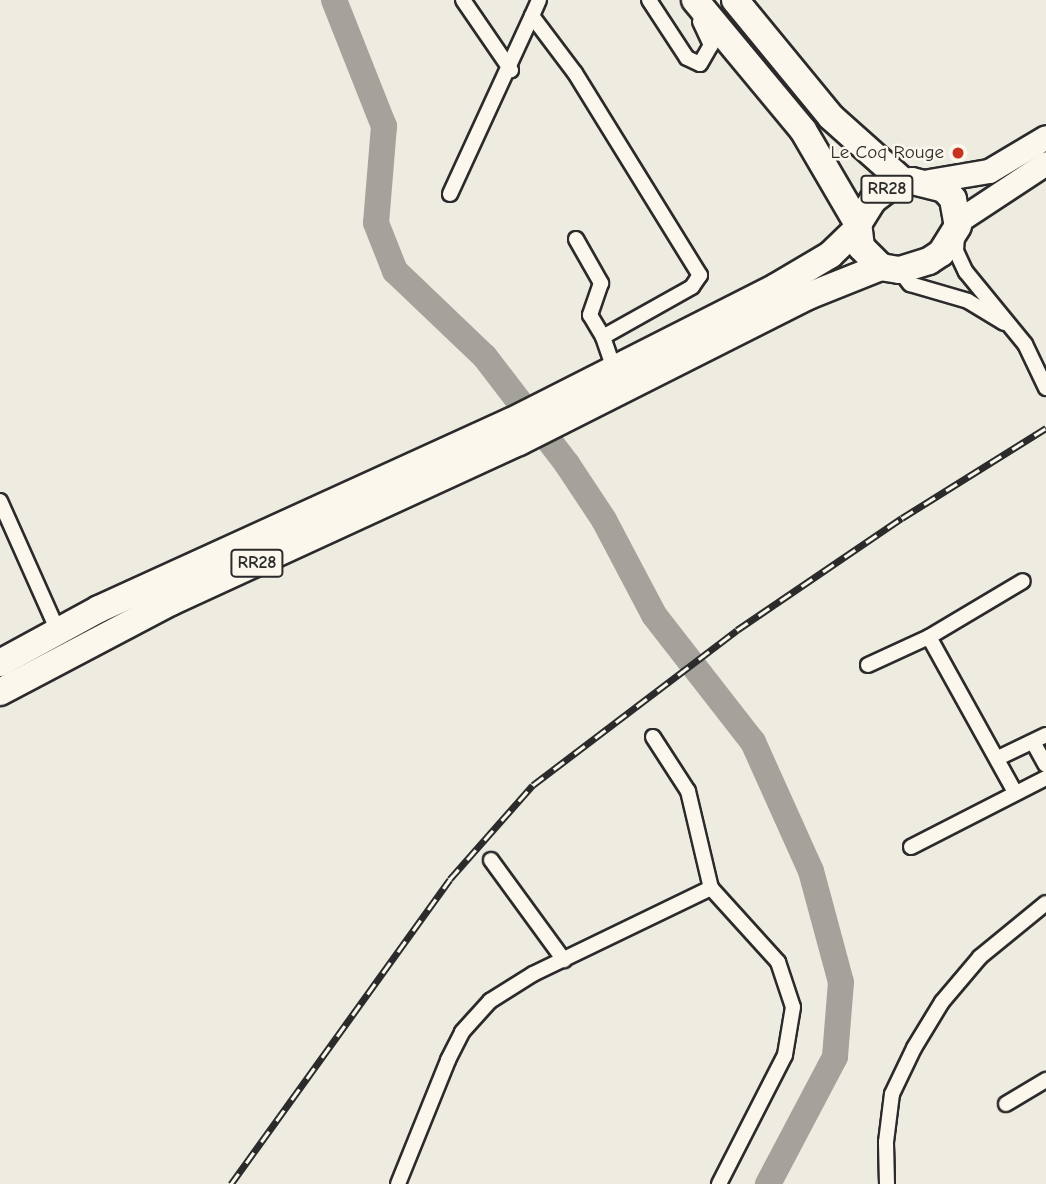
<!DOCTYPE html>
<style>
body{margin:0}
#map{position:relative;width:1046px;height:1184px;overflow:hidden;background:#eeebe0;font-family:"Comic Neue",sans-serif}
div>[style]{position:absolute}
.river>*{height:26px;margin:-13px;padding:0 13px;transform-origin:13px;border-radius:13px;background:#a4a29a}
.roads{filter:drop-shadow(2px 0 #2b2b2b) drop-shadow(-2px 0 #2b2b2b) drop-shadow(0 2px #2b2b2b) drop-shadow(0 -2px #2b2b2b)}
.street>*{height:14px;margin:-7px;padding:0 7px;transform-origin:7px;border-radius:7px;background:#fbf7ec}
.primary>*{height:23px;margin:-11.5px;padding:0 11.5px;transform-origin:11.5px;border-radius:11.5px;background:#fbf7ec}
.highway>*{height:26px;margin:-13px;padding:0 13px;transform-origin:13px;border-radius:13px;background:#fbf7ec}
.rail>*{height:7px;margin-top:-3.5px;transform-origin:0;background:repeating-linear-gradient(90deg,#fbf7ec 0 13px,#2b2b2b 0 26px);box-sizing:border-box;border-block:2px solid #2b2b2b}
.dots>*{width:19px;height:19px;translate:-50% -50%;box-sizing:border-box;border:4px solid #fbf7ec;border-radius:50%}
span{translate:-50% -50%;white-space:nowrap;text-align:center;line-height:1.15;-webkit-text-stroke:5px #fbf7ec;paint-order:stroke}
.shield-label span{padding:2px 5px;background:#fbf7ec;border:2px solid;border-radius:5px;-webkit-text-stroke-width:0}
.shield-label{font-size:18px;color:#2b2b2b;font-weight:700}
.poi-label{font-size:19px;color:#2b2b2b}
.right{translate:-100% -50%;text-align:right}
</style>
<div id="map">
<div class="river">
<div style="left:334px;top:0;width:136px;rotate:68.4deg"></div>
<div style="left:384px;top:126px;width:97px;rotate:94.7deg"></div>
<div style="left:376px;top:223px;width:52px;rotate:68.4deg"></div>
<div style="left:395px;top:271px;width:124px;rotate:43.7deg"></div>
<div style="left:485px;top:357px;width:135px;rotate:52.5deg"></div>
<div style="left:567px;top:464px;width:67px;rotate:56.5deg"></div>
<div style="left:604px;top:520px;width:107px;rotate:62.2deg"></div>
<div style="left:654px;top:615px;width:161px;rotate:52.1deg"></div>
<div style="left:753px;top:742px;width:141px;rotate:65.8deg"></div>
<div style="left:811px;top:871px;width:115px;rotate:74.9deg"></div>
<div style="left:841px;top:982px;width:75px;rotate:94.6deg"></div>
<div style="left:835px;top:1057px;width:144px;rotate:117.8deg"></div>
</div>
<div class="roads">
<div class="street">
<div style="left:463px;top:0;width:85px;rotate:55.6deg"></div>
<div style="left:539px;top:0;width:17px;rotate:114deg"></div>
<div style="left:532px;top:16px;width:71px;rotate:53deg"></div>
<div style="left:575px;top:73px;width:238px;rotate:58.3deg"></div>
<div style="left:700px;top:275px;width:14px;rotate:124deg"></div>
<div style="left:692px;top:287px;width:102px;rotate:150.7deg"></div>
<div style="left:603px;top:337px;width:31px;rotate:71deg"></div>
<div style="left:649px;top:0;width:69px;rotate:56.8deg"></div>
<div style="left:687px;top:58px;width:14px;rotate:25deg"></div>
<div style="left:700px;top:64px;width:22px;rotate:-60deg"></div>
<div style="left:711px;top:45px;width:26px;rotate:-115deg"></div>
<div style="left:450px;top:194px;width:196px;rotate:-65.3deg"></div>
<div style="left:957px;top:236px;width:15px;rotate:94deg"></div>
<div style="left:956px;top:251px;width:23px;rotate:65deg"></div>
<div style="left:966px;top:272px;width:93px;rotate:50.7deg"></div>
<div style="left:1025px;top:344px;width:49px;rotate:64.5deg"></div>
<div style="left:576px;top:239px;width:51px;rotate:60.4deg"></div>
<div style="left:601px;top:283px;width:34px;rotate:109deg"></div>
<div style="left:590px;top:315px;width:26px;rotate:59deg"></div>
<div style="left:899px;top:270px;width:18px;rotate:52deg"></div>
<div style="left:910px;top:284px;width:60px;rotate:16.3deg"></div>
<div style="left:968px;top:301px;width:42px;rotate:31.4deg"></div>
<div style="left:0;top:501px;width:148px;rotate:66deg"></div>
<div style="left:929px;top:637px;width:177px;rotate:61deg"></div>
<div style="left:868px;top:665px;width:67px;rotate:-24.7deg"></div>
<div style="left:929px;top:637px;width:109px;rotate:-30.8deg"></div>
<div style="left:653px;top:737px;width:64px;rotate:57.1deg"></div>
<div style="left:688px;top:791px;width:100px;rotate:76.7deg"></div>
<div style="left:1033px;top:742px;width:26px;rotate:61deg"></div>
<div style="left:998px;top:758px;width:53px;rotate:-25.6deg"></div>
<div style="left:911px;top:847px;width:152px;rotate:-27.1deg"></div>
<div style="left:491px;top:860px;width:124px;rotate:53.9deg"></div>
<div style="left:1006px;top:1104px;width:47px;rotate:-31deg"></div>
<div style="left:398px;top:1184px;width:134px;rotate:-68deg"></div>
<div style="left:448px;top:1060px;width:31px;rotate:-63deg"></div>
<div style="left:462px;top:1032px;width:42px;rotate:-47.9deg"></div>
<div style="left:490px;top:1001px;width:51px;rotate:-32.1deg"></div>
<div style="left:533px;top:974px;width:198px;rotate:-25.8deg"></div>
<div style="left:711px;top:888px;width:100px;rotate:47.8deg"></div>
<div style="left:778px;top:962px;width:47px;rotate:71.6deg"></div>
<div style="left:793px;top:1007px;width:49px;rotate:99.5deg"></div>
<div style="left:785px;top:1055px;width:145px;rotate:117.1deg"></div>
<div style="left:887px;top:1184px;width:42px;rotate:-91.4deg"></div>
<div style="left:886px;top:1142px;width:48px;rotate:-82.9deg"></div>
<div style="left:892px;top:1094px;width:51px;rotate:-64.4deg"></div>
<div style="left:914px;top:1048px;width:54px;rotate:-58.7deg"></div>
<div style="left:942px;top:1002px;width:59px;rotate:-49.8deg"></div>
<div style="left:980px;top:957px;width:85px;rotate:-39.3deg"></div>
</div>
<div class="primary">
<div style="left:929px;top:181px;width:61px;rotate:-9.5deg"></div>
<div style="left:989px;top:171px;width:66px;rotate:-30.8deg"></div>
<div style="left:958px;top:221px;width:105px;rotate:-33.4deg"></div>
</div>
<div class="highway">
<div style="left:695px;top:0;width:169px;rotate:50.3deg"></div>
<div style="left:803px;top:130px;width:109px;rotate:59.7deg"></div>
<div style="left:735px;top:0;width:151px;rotate:50.6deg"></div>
<div style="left:831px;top:117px;width:98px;rotate:41.7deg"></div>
<div style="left:912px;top:181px;width:33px;rotate:14deg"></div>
<div style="left:944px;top:189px;width:13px;rotate:48deg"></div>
<div style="left:953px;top:199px;width:27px;rotate:80deg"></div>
<div style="left:958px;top:226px;width:32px;rotate:122deg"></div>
<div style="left:941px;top:253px;width:14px;rotate:146deg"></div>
<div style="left:929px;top:261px;width:31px;rotate:163deg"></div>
<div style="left:899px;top:270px;width:18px;rotate:-171deg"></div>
<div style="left:881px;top:267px;width:28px;rotate:-135deg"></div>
<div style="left:861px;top:247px;width:23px;rotate:-97deg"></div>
<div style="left:858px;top:224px;width:28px;rotate:-58deg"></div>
<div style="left:873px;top:200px;width:21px;rotate:-37deg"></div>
<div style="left:890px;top:187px;width:23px;rotate:-15deg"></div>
<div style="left:0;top:663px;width:113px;rotate:-28.6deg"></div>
<div style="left:99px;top:609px;width:452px;rotate:-24.5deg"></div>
<div style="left:510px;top:422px;width:298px;rotate:-26.9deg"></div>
<div style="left:776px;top:287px;width:63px;rotate:-30.7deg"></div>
<div style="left:830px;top:255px;width:37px;rotate:-44deg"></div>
<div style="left:0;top:692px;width:193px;rotate:-27.8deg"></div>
<div style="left:171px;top:602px;width:383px;rotate:-24.7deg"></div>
<div style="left:519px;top:442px;width:324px;rotate:-26.8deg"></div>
<div style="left:808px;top:296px;width:79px;rotate:-21.7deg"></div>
</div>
</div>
<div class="rail">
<div style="left:231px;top:1184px;width:375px;rotate:-54.3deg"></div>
<div style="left:450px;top:879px;width:125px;rotate:-48.6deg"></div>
<div style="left:533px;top:785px;width:256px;rotate:-37.2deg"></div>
<div style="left:737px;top:630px;width:199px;rotate:-34.2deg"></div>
<div style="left:902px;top:518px;width:170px;rotate:-32deg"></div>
</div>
<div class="dots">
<div style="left:958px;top:153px;background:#c8321e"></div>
</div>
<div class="shield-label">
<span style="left:887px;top:189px">RR28</span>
<span style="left:257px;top:563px">RR28</span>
</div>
<div class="poi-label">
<span class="right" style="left:944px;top:153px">Le Coq Rouge</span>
</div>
</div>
